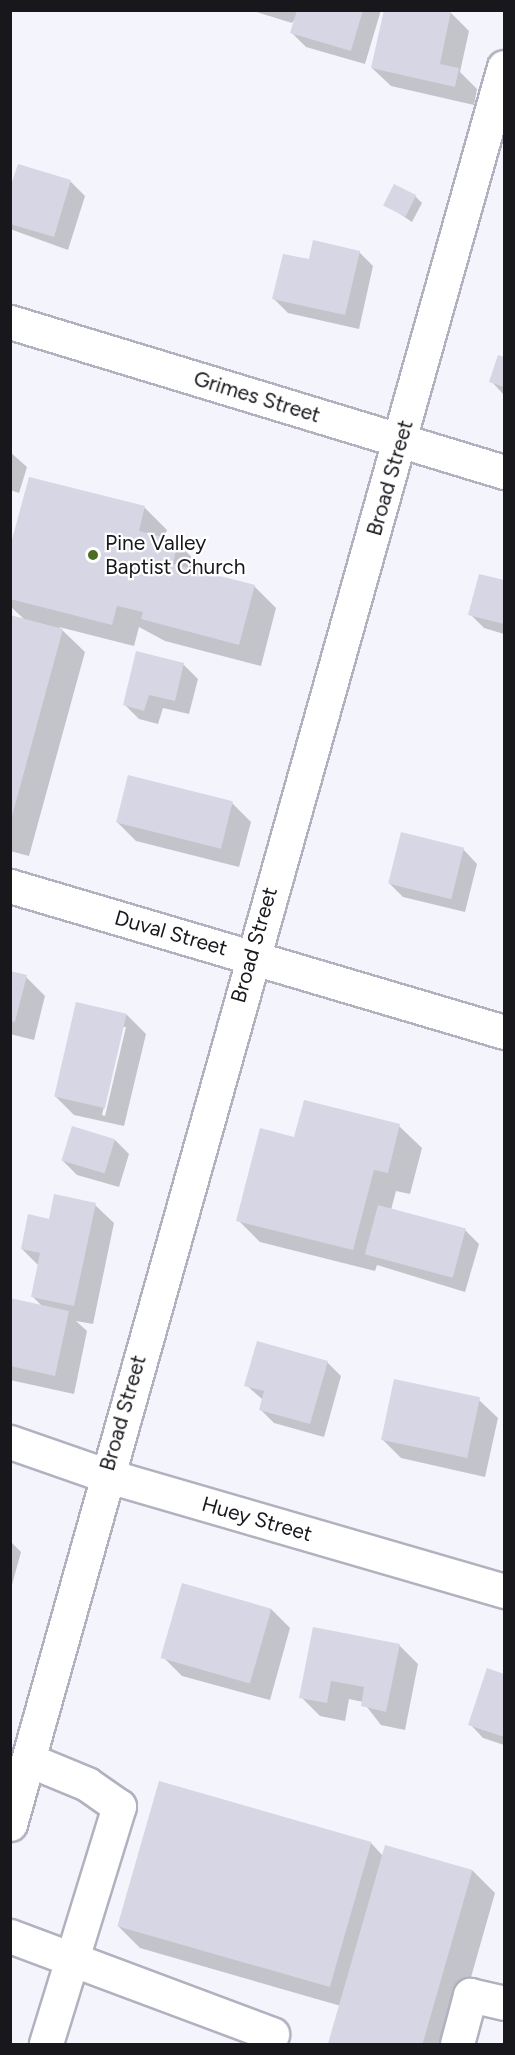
<!DOCTYPE html>
<style>
body{margin:0}
#map{position:relative;width:515px;height:2055px;overflow:hidden;background:#f4f4fd;font-family:Figtree,sans-serif}
div>[style]{position:absolute}
.shadow>*{inset:0;background:#0003}
.building>*{inset:0;background:#d6d6e4;transform-origin:0 0}
.roads{filter:drop-shadow(2px 0 #b1b1bf) drop-shadow(-2px 0 #b1b1bf) drop-shadow(0 2px #b1b1bf) drop-shadow(0 -2px #b1b1bf)}
.minor>*{height:33px;margin:-16.5px;padding:0 16.5px;transform-origin:16.5px;border-radius:16.5px;background:#fff}
.dots>*{width:16px;height:16px;translate:-50% -50%;box-sizing:border-box;border:3px solid #fff;border-radius:50%}
span{translate:-50% -50%;white-space:nowrap;text-align:center;line-height:1.15;-webkit-text-stroke:4.5px #fff;paint-order:stroke}
.street-label{font-size:21px;color:#17171c}
.poi-label{font-size:21px;color:#17171c}
.left{translate:0 -50%;text-align:left}
.frame{position:absolute;inset:0;border:12px solid #17171c;pointer-events:none}
</style>
<div id="map">
<div class="shadow">
<div style="clip-path:polygon(250px 10px,381px 10px,365px 64px,306px 47px,292px 33px,298px 14px,292px 23px)"></div>
<div style="clip-path:polygon(385px 10px,450px 12px,469px 31px,460px 72px,477px 89px,474px 105px,391px 86px,372px 68px)"></div>
<div style="clip-path:polygon(19px 166px,71px 182px,85px 196px,68px 250px,10px 229px,10px 194px)"></div>
<div style="clip-path:polygon(415px 196px,422px 203px,412px 222px,385px 204px)"></div>
<div style="clip-path:polygon(359px 252px,373px 266px,359px 329px,288px 313px,274px 299px,310px 261px)"></div>
<div style="clip-path:polygon(499px 357px,504px 358px,504px 395px,491px 381px)"></div>
<div style="clip-path:polygon(10px 452px,27px 467px,19px 493px,10px 490px)"></div>
<div style="clip-path:polygon(30px 478px,145px 508px,167px 530px,164px 539px,177px 543px,200px 565px,198px 572px,254px 586px,276px 608px,261px 666px,165px 641px,139px 627px,134px 646px,59px 627px,85px 652px,29px 856px,10px 851px,10px 616px,25px 620px,10px 606px,10px 553px)"></div>
<div style="clip-path:polygon(480px 575px,504px 582px,504px 634px,484px 628px,470px 614px)"></div>
<div style="clip-path:polygon(138px 653px,184px 665px,198px 679px,189px 714px,163px 708px,158px 724px,139px 719px,125px 705px)"></div>
<div style="clip-path:polygon(232px 803px,251px 822px,239px 867px,136px 841px,117px 822px)"></div>
<div style="clip-path:polygon(463px 849px,477px 864px,465px 912px,403px 897px,389px 883px)"></div>
<div style="clip-path:polygon(10px 973px,26px 977px,45px 996px,34px 1040px,10px 1034px)"></div>
<div style="clip-path:polygon(evenodd,77px 1004px,127px 1015px,146px 1034px,124px 1126px,74px 1115px,55px 1096px,77px 1004px,123px 1027px,126px 1027px,105px 1116px,102px 1115px,123px 1027px)"></div>
<div style="clip-path:polygon(399px 1126px,422px 1148px,410px 1194px,396px 1191px,391px 1210px,465px 1230px,479px 1244px,465px 1292px,377px 1265px,375px 1271px,260px 1242px,238px 1220px,295px 1139px)"></div>
<div style="clip-path:polygon(115px 1140px,129px 1154px,119px 1187px,77px 1175px,63px 1161px)"></div>
<div style="clip-path:polygon(95px 1205px,114px 1223px,93px 1324px,76px 1321px,87px 1331px,74px 1394px,10px 1380px,10px 1300px,43px 1307px,33px 1297px,39px 1266px,22px 1249px,50px 1220px)"></div>
<div style="clip-path:polygon(327px 1362px,341px 1376px,324px 1437px,274px 1423px,260px 1409px,263px 1400px,246px 1385px)"></div>
<div style="clip-path:polygon(479px 1400px,498px 1418px,485px 1477px,401px 1458px,382px 1439px)"></div>
<div style="clip-path:polygon(10px 1541px,21px 1552px,10px 1592px)"></div>
<div style="clip-path:polygon(271px 1609px,290px 1628px,270px 1700px,182px 1676px,163px 1657px)"></div>
<div style="clip-path:polygon(314px 1629px,399px 1645px,418px 1664px,405px 1730px,381px 1725px,363px 1702px,349px 1699px,345px 1721px,320px 1716px,301px 1697px)"></div>
<div style="clip-path:polygon(488px 1670px,504px 1676px,504px 1745px,483px 1738px,470px 1724px)"></div>
<div style="clip-path:polygon(371px 1843px,383px 1856px,473px 1871px,495px 1893px,452px 2044px,330px 2044px,341px 2006px,140px 1948px,118px 1926px)"></div>
</div>
<div class="building">
<div style="clip-path:polygon(297px 10px,363px 10px,351px 51px,290px 33px)"></div>
<div style="clip-path:polygon(384px 10px,451px 11px,440px 64px,459px 68px,455px 87px,371px 68px)"></div>
<div style="clip-path:polygon(18px 164px,71px 180px,54px 237px,10px 224px,10px 188px)"></div>
<div style="left:394px;top:184px;width:25px;height:24px;rotate:27deg"></div>
<div style="clip-path:polygon(313px 240px,360px 251px,345px 315px,272px 299px,283px 254px,309px 259px)"></div>
<div style="clip-path:polygon(498px 355px,504px 357px,504px 387px,489px 382px)"></div>
<div style="clip-path:polygon(29px 477px,145px 506px,139px 531px,178px 541px,173px 564px,255px 585px,239px 645px,141px 619px,143px 612px,117px 606px,112px 625px,10px 599px,10px 547px)"></div>
<div style="clip-path:polygon(479px 574px,504px 580px,504px 624px,468px 615px)"></div>
<div style="clip-path:polygon(10px 615px,63px 629px,11px 820px,10px 820px)"></div>
<div style="clip-path:polygon(136px 651px,184px 663px,175px 701px,149px 695px,144px 711px,123px 705px)"></div>
<div style="left:128px;top:775px;width:108px;height:49px;rotate:14deg"></div>
<div style="left:401px;top:832px;width:65px;height:53px;rotate:14deg"></div>
<div style="clip-path:polygon(10px 971px,27px 975px,15px 1022px,10px 1021px)"></div>
<div style="left:76px;top:1002px;width:52px;height:97px;rotate:13deg"></div>
<div style="clip-path:polygon(304px 1100px,400px 1124px,388px 1173px,374px 1170px,353px 1250px,236px 1221px,260px 1128px,294px 1137px)"></div>
<div style="left:72px;top:1126px;width:45px;height:36px;rotate:17deg"></div>
<div style="clip-path:polygon(54px 1194px,96px 1203px,74px 1306px,31px 1297px,40px 1253px,21px 1249px,28px 1214px,49px 1219px)"></div>
<div style="left:378px;top:1205px;width:91px;height:51px;rotate:15deg"></div>
<div style="clip-path:polygon(10px 1298px,69px 1311px,55px 1376px,10px 1366px)"></div>
<div style="clip-path:polygon(257px 1341px,328px 1361px,310px 1424px,259px 1410px,264px 1391px,244px 1386px)"></div>
<div style="left:394px;top:1379px;width:88px;height:62px;rotate:12deg"></div>
<div style="left:182px;top:1583px;width:93px;height:78px;rotate:16deg"></div>
<div style="clip-path:polygon(313px 1627px,400px 1644px,386px 1712px,361px 1706px,364px 1687px,331px 1681px,327px 1703px,299px 1698px)"></div>
<div style="clip-path:polygon(487px 1668px,504px 1674px,504px 1737px,468px 1725px)"></div>
<div style="left:159px;top:1781px;width:221px;height:151px;rotate:16deg"></div>
<div style="left:385px;top:1845px;width:91px;height:207px;rotate:16deg"></div>
</div>
<div class="roads">
<div class="minor">
<div style="left:10px;top:322px;width:516px;rotate:16.89deg"></div>
<div style="left:10px;top:886px;width:515px;rotate:16.46deg"></div>
<div style="left:10px;top:1442px;width:101px;rotate:19.2deg"></div>
<div style="left:105px;top:1475px;width:416px;rotate:16.2deg"></div>
<div style="left:29px;top:1760px;width:63px;rotate:22.5deg"></div>
<div style="left:87px;top:1784px;width:39px;rotate:35deg"></div>
<div style="left:119px;top:1806px;width:249px;rotate:107.1deg"></div>
<div style="left:10px;top:1824px;width:1825px;rotate:-74.3deg"></div>
<div style="left:10px;top:1936px;width:280px;rotate:20.5deg"></div>
<div style="left:457px;top:2044px;width:51px;rotate:-75.1deg"></div>
<div style="left:470px;top:1995px;width:35px;rotate:13deg"></div>
</div>
</div>
<div class="dots">
<div style="left:93px;top:555px;background:#4c6c23"></div>
</div>
<div class="street-label">
<span style="left:257px;top:397px;rotate:17deg">Grimes Street</span>
<span style="left:390px;top:478px;rotate:-74deg">Broad Street</span>
<span style="left:171px;top:933px;rotate:16deg">Duval Street</span>
<span style="left:254px;top:945px;rotate:-74deg">Broad Street</span>
<span style="left:123px;top:1413px;rotate:-74deg">Broad Street</span>
<span style="left:257px;top:1519px;rotate:16deg">Huey Street</span>
</div>
<div class="poi-label">
<span class="left" style="left:105px;top:555px">Pine Valley<br>Baptist Church</span>
</div>
<div class="frame"></div>
</div>
